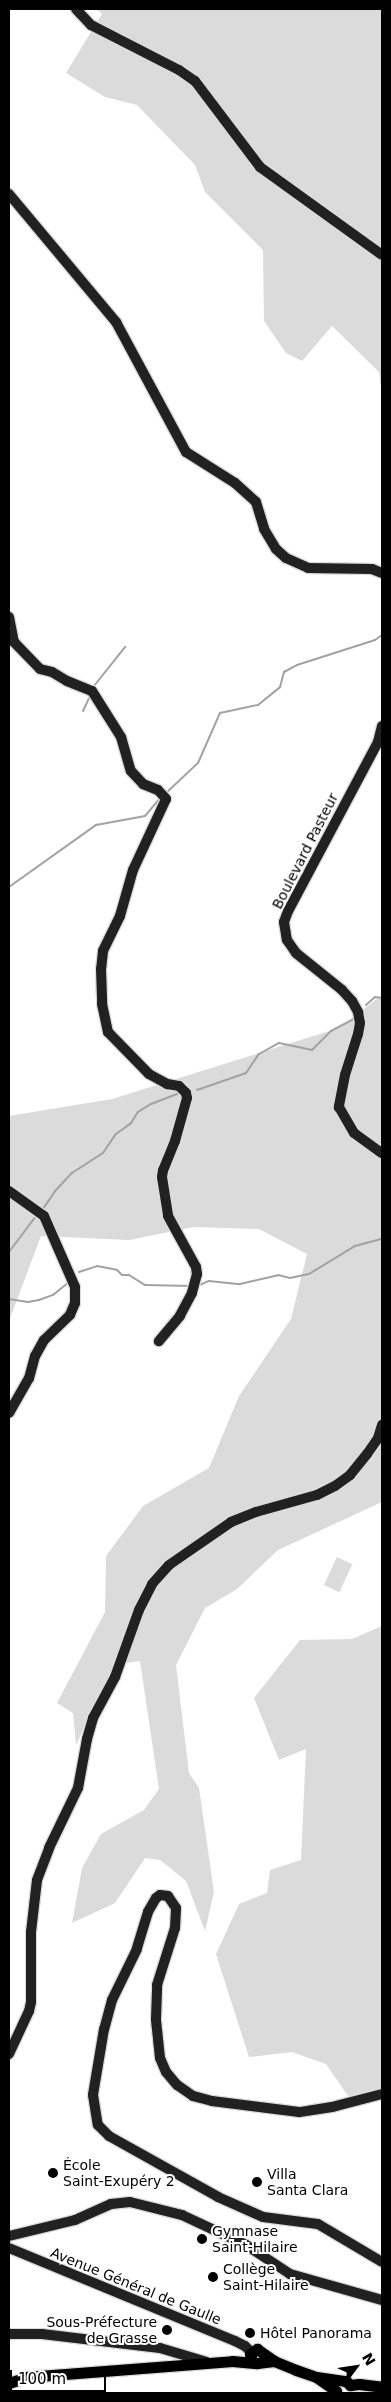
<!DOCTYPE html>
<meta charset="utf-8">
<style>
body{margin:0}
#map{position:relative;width:391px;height:2402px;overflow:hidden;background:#fff;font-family:"DejaVu Sans",sans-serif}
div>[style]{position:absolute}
.green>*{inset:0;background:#dbdbdb;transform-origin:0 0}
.stream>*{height:2px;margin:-1px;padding:0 1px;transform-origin:1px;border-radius:1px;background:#a2a2a2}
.roads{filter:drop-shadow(1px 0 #dbdbdb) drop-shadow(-1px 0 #dbdbdb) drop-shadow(0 1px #dbdbdb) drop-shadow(0 -1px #dbdbdb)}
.secondary>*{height:10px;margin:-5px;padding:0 5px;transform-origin:5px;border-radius:5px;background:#212121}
.primary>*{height:11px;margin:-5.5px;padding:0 5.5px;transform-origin:5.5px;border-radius:5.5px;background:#000}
.dots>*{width:14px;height:14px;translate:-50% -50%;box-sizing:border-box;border:2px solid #fff;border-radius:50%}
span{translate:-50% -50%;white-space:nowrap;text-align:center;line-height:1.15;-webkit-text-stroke:4px #fff;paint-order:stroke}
.street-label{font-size:14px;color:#000}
.poi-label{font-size:14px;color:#000}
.left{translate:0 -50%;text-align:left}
.right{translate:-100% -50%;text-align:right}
.frame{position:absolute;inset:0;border:10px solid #000;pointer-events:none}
.north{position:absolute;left:331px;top:2342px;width:50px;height:50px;-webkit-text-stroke:4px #fff;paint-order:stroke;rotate:59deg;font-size:14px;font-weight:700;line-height:20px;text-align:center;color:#000}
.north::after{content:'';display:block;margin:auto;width:18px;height:22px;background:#000;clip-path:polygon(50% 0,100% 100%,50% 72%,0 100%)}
.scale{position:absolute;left:10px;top:2370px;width:96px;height:22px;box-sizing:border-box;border:2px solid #000;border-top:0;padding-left:6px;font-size:15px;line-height:18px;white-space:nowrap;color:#000;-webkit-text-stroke:4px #fff;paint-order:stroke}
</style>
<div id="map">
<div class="green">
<div style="clip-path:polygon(97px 9px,382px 9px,382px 395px,379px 372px,332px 326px,302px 361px,286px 353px,264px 321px,263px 250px,205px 192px,195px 165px,137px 105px,105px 97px,66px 73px,102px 14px)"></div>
<div style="clip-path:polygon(382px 995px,382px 1502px,278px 1550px,237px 1589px,205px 1608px,176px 1665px,189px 1773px,199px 1788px,214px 1892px,205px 1931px,186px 1881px,160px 1860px,145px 1858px,115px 1903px,72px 1923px,82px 1868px,101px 1834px,144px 1810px,159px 1789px,140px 1661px,114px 1665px,76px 1745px,73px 1713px,57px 1703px,105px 1612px,106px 1556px,143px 1506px,209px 1468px,239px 1396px,291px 1319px,307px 1254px,259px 1229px,194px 1227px,129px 1240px,41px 1236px,9px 1321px,9px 1116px,112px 1099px,339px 1028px)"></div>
<div style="left:337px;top:1557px;width:17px;height:31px;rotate:25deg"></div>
<div style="clip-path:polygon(382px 1626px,382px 2089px,348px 2096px,326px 2064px,292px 2052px,249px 2057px,216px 1954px,239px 1904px,267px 1893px,270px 1870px,301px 1860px,306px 1749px,279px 1760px,254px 1698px,300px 1640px,352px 1639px)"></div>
</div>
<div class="stream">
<div style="left:94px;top:686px;width:50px;rotate:-51.5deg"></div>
<div style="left:83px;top:711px;width:14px;rotate:-65deg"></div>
<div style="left:166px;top:793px;width:44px;rotate:-43.2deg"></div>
<div style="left:198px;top:763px;width:55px;rotate:-66.3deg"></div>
<div style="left:220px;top:713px;width:39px;rotate:-12deg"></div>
<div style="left:258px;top:705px;width:28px;rotate:-39deg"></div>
<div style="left:280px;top:687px;width:16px;rotate:-75deg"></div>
<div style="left:284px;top:672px;width:15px;rotate:-28deg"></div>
<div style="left:297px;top:665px;width:82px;rotate:-17.8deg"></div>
<div style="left:375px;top:640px;width:9px;rotate:-36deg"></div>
<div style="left:9px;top:887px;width:107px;rotate:-35.5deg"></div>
<div style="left:96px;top:825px;width:50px;rotate:-10.4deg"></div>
<div style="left:145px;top:816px;width:25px;rotate:-50deg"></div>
<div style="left:366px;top:1005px;width:12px;rotate:-42deg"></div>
<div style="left:375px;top:997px;width:7px;rotate:8deg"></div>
<div style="left:197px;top:1090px;width:52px;rotate:-19.1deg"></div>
<div style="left:246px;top:1073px;width:23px;rotate:-56deg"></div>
<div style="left:259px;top:1054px;width:23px;rotate:-29deg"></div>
<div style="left:279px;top:1043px;width:34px;rotate:12deg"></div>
<div style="left:312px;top:1050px;width:27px;rotate:-45deg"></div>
<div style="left:331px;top:1031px;width:27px;rotate:-28deg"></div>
<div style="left:43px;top:1209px;width:23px;rotate:-56deg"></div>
<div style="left:56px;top:1190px;width:23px;rotate:-47deg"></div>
<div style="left:72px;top:1173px;width:37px;rotate:-33deg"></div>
<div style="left:103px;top:1153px;width:23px;rotate:-56deg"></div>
<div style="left:116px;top:1134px;width:19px;rotate:-36deg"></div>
<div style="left:131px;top:1123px;width:13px;rotate:-58deg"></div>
<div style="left:138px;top:1112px;width:15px;rotate:-32deg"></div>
<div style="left:151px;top:1104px;width:30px;rotate:-21deg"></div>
<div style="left:9px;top:1252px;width:45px;rotate:-53.1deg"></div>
<div style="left:79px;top:1272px;width:19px;rotate:-18deg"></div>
<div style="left:97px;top:1266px;width:20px;rotate:11deg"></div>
<div style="left:117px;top:1270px;width:7px;rotate:45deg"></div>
<div style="left:122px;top:1275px;width:7px"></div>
<div style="left:129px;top:1275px;width:19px;rotate:32deg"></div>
<div style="left:145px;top:1285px;width:45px;rotate:1.3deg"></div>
<div style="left:197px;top:1286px;width:13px;rotate:-23deg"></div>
<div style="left:209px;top:1281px;width:31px;rotate:6deg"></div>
<div style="left:240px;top:1284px;width:39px;rotate:-13deg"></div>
<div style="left:278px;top:1275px;width:12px;rotate:14deg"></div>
<div style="left:290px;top:1278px;width:19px;rotate:-12deg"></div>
<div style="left:309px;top:1274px;width:54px;rotate:-31.3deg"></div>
<div style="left:355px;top:1246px;width:28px;rotate:-15deg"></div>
<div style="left:9px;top:1299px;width:19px;rotate:9deg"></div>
<div style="left:28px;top:1302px;width:11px;rotate:-10deg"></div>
<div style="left:39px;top:1300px;width:15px;rotate:-20deg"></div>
<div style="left:53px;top:1295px;width:21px;rotate:-39deg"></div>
</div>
<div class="roads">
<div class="secondary">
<div style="left:76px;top:9px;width:22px;rotate:47deg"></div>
<div style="left:91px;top:25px;width:99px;rotate:27.1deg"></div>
<div style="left:179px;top:70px;width:19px;rotate:35deg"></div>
<div style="left:195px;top:81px;width:108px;rotate:52.9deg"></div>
<div style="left:260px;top:167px;width:150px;rotate:35.8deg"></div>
<div style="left:9px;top:194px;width:167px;rotate:50.1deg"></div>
<div style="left:116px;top:322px;width:148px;rotate:61.7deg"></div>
<div style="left:186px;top:452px;width:58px;rotate:32.3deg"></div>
<div style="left:235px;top:483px;width:28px;rotate:42deg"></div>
<div style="left:256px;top:502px;width:28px;rotate:73deg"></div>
<div style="left:264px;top:529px;width:23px;rotate:59deg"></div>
<div style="left:276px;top:549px;width:13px;rotate:42deg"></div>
<div style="left:286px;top:558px;width:24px;rotate:24deg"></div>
<div style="left:308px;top:568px;width:64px;rotate:0.9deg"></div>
<div style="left:372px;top:569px;width:11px;rotate:22deg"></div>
<div style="left:9px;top:617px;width:25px;rotate:79deg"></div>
<div style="left:14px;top:642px;width:37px;rotate:46deg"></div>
<div style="left:40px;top:669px;width:12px;rotate:14deg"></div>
<div style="left:52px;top:672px;width:17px;rotate:31deg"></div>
<div style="left:67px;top:681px;width:27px;rotate:22deg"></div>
<div style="left:92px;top:691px;width:54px;rotate:57.8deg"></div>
<div style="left:121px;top:737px;width:35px;rotate:74deg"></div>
<div style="left:131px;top:771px;width:18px;rotate:47deg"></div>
<div style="left:143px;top:784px;width:16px;rotate:22deg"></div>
<div style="left:158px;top:790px;width:12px;rotate:48deg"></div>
<div style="left:166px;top:799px;width:78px;rotate:114.9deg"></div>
<div style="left:133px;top:870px;width:48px;rotate:105.8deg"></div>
<div style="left:120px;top:916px;width:39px;rotate:116deg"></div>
<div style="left:103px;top:951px;width:18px;rotate:96deg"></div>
<div style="left:101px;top:969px;width:35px;rotate:88deg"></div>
<div style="left:102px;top:1004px;width:29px;rotate:78deg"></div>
<div style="left:108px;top:1032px;width:59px;rotate:45.7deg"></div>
<div style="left:149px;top:1074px;width:21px;rotate:29deg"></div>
<div style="left:167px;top:1084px;width:12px;rotate:9deg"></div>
<div style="left:179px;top:1086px;width:10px;rotate:45deg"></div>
<div style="left:186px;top:1093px;width:5px;rotate:79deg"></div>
<div style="left:187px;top:1098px;width:45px;rotate:105.6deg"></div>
<div style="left:175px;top:1141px;width:31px;rotate:112deg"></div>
<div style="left:163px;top:1170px;width:7px;rotate:98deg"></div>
<div style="left:162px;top:1177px;width:39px;rotate:81deg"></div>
<div style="left:168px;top:1216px;width:58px;rotate:61.2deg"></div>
<div style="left:196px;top:1267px;width:7px;rotate:82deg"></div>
<div style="left:197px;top:1274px;width:20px;rotate:105deg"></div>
<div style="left:192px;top:1293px;width:26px;rotate:118deg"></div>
<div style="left:180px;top:1316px;width:33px;rotate:130deg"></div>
<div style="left:382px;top:726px;width:16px;rotate:104deg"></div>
<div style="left:378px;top:742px;width:191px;rotate:118deg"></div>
<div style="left:288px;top:911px;width:12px;rotate:110deg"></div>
<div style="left:284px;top:922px;width:18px;rotate:81deg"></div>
<div style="left:287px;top:940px;width:16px;rotate:55deg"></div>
<div style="left:296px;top:953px;width:59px;rotate:38.8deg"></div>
<div style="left:342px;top:990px;width:15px;rotate:48deg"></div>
<div style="left:352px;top:1001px;width:13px;rotate:61deg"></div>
<div style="left:358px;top:1012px;width:11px;rotate:80deg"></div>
<div style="left:360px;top:1023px;width:11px;rotate:100deg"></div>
<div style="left:358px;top:1034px;width:43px;rotate:107.6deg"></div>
<div style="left:345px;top:1075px;width:33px;rotate:101deg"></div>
<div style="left:339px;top:1107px;width:30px;rotate:60deg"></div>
<div style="left:354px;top:1133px;width:34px;rotate:36deg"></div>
<div style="left:9px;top:1191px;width:43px;rotate:35.5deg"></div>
<div style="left:44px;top:1216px;width:77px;rotate:66.4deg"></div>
<div style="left:75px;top:1287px;width:16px;rotate:90deg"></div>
<div style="left:75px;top:1303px;width:13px;rotate:113deg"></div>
<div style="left:70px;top:1315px;width:36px;rotate:136deg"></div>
<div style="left:44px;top:1340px;width:18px;rotate:119deg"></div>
<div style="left:35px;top:1356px;width:23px;rotate:105deg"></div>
<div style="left:29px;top:1378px;width:40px;rotate:119.7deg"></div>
<div style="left:9px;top:2054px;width:47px;rotate:-65.1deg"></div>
<div style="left:29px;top:2011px;width:9px;rotate:-77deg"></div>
<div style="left:31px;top:2002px;width:70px;rotate:-90deg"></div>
<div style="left:31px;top:1932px;width:52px;rotate:-83.4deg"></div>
<div style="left:37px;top:1880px;width:34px;rotate:-69deg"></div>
<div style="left:49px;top:1848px;width:67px;rotate:-64.2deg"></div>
<div style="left:78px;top:1788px;width:50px;rotate:-79.6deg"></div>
<div style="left:87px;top:1739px;width:22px;rotate:-74deg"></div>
<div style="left:93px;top:1718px;width:47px;rotate:-61.8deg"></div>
<div style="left:115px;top:1677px;width:71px;rotate:-70.3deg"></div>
<div style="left:139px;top:1610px;width:29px;rotate:-63deg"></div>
<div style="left:152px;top:1584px;width:25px;rotate:-48deg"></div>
<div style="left:169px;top:1565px;width:75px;rotate:-34.7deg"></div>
<div style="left:231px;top:1522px;width:27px;rotate:-22deg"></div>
<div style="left:256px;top:1512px;width:63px;rotate:-15.6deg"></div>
<div style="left:317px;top:1495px;width:20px;rotate:-27deg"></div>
<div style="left:335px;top:1486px;width:19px;rotate:-36deg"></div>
<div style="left:350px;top:1475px;width:27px;rotate:-51deg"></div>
<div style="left:367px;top:1454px;width:19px;rotate:-55deg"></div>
<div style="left:378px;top:1438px;width:14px;rotate:-73deg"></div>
<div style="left:382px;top:2094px;width:52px;rotate:165.4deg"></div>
<div style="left:332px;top:2107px;width:33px;rotate:171deg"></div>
<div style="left:299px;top:2112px;width:88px;rotate:-172.8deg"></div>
<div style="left:212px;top:2101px;width:20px;rotate:-165deg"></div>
<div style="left:193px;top:2096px;width:19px;rotate:-145deg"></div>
<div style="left:177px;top:2085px;width:17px;rotate:-130deg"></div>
<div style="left:166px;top:2072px;width:15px;rotate:-113deg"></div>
<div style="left:160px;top:2058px;width:39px;rotate:-96deg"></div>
<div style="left:156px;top:2019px;width:34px;rotate:-88deg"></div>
<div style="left:157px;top:1985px;width:60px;rotate:-72.5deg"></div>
<div style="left:175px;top:1928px;width:20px;rotate:-87deg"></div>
<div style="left:176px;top:1908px;width:14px;rotate:-124deg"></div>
<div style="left:168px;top:1896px;width:8px;rotate:-173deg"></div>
<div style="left:160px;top:1895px;width:5px;rotate:143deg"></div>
<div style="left:156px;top:1898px;width:16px;rotate:120deg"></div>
<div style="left:148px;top:1912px;width:39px;rotate:107deg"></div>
<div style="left:137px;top:1949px;width:57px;rotate:116.1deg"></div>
<div style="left:112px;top:2000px;width:30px;rotate:105deg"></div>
<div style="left:104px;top:2029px;width:67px;rotate:99.5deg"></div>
<div style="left:93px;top:2095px;width:30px;rotate:81deg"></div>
<div style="left:98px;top:2125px;width:16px;rotate:45deg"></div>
<div style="left:109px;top:2136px;width:125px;rotate:29.2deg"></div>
<div style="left:218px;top:2197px;width:49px;rotate:24deg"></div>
<div style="left:263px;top:2217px;width:55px;rotate:7.3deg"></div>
<div style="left:318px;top:2224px;width:74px;rotate:30.7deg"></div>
<div style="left:9px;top:2236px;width:68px;rotate:-13.6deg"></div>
<div style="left:75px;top:2220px;width:39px;rotate:-24deg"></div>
<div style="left:111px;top:2204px;width:19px;rotate:-6deg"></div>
<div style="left:130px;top:2202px;width:54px;rotate:14deg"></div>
<div style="left:182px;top:2215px;width:71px;rotate:25.1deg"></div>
<div style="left:246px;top:2245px;width:53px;rotate:33.4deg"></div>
<div style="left:290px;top:2274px;width:96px;rotate:15.8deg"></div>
<div style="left:9px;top:2248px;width:244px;rotate:22.4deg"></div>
<div style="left:235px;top:2341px;width:11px;rotate:27deg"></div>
<div style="left:245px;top:2346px;width:8px;rotate:45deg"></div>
<div style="left:9px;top:2334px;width:33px"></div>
<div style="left:42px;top:2334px;width:119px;rotate:6.8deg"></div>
<div style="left:160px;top:2348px;width:49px;rotate:16.6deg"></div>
</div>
<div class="primary">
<div style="left:252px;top:2362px;width:8px;rotate:-104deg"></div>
<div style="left:250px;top:2354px;width:9px;rotate:-36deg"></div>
<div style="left:257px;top:2349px;width:21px;rotate:35deg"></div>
<div style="left:274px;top:2361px;width:24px;rotate:22deg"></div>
<div style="left:296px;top:2370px;width:21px;rotate:19deg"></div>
<div style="left:316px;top:2377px;width:30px;rotate:8deg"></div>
<div style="left:346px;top:2381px;width:6px;rotate:45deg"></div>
<div style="left:319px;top:2379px;width:21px;rotate:35deg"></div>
<div style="left:9px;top:2383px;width:18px;rotate:-19deg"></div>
<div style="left:26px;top:2377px;width:207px;rotate:-4.4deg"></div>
<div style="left:232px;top:2361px;width:25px;rotate:5deg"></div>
<div style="left:257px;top:2363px;width:17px;rotate:-7deg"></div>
<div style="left:350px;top:2385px;width:9px;rotate:-6deg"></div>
<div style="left:359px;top:2384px;width:23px;rotate:7deg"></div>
</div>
</div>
<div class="dots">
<div style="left:53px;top:2173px;background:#000"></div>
<div style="left:257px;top:2182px;background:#000"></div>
<div style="left:202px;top:2239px;background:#000"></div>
<div style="left:213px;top:2277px;background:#000"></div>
<div style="left:167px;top:2330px;background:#000"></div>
<div style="left:250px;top:2333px;background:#000"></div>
</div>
<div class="street-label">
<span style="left:305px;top:851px;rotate:-63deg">Boulevard Pasteur</span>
<span style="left:136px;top:2286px;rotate:22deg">Avenue Général de Gaulle</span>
</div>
<div class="poi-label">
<span class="left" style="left:63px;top:2173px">École<br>Saint-Exupéry 2</span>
<span class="left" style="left:267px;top:2182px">Villa<br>Santa Clara</span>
<span class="left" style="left:212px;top:2239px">Gymnase<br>Saint-Hilaire</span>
<span class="left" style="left:223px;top:2277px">Collège<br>Saint-Hilaire</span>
<span class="right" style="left:157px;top:2330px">Sous-Préfecture<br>de Grasse</span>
<span class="left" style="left:260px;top:2333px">Hôtel Panorama</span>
</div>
<div class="frame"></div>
<div class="north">N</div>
<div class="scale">100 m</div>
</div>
